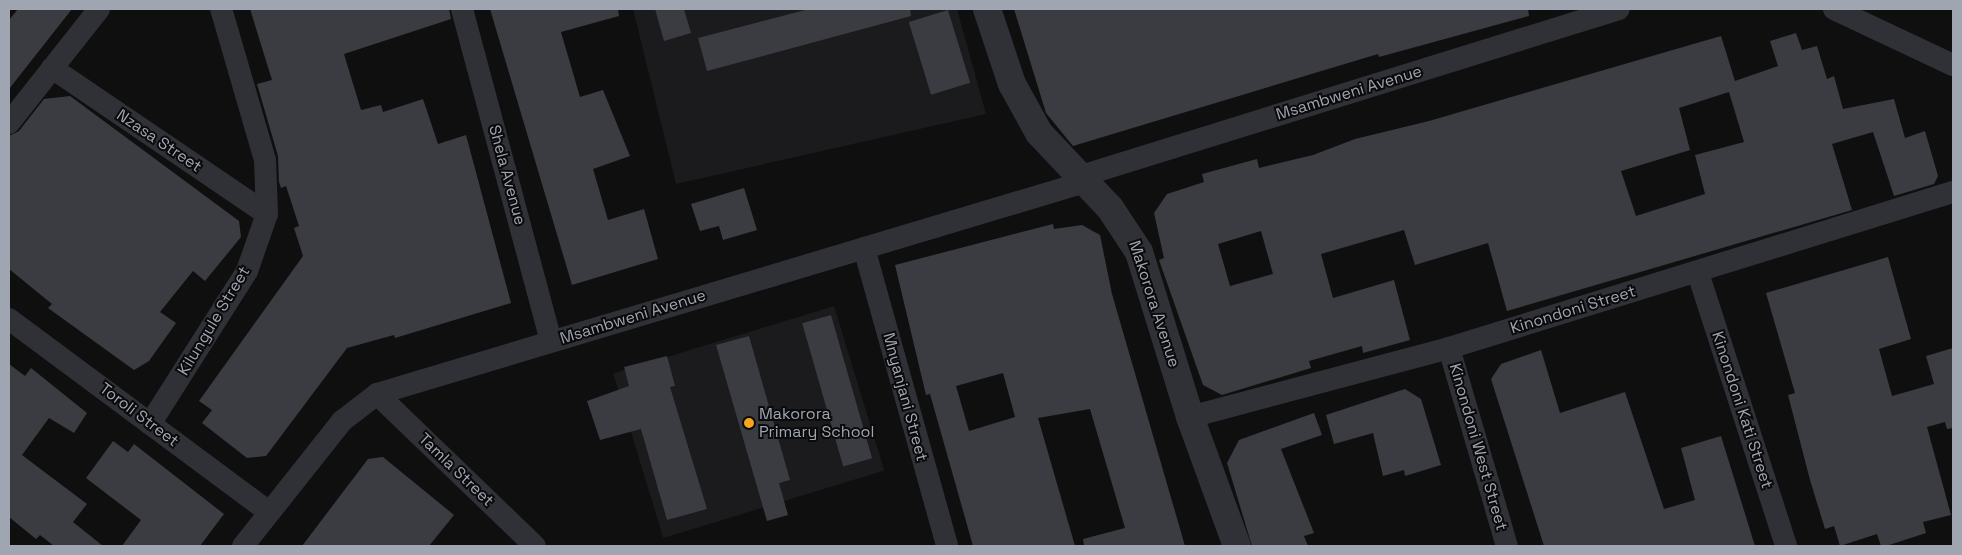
<!DOCTYPE html>
<style>
body{margin:0}
#map{position:relative;width:1962px;height:555px;overflow:hidden;background:#0f0f10;font-family:"Space Grotesk",sans-serif}
div>[style]{position:absolute}
.built>*{inset:0;background:#1b1b1d;transform-origin:0 0}
.building>*{inset:0;background:#3b3c41;transform-origin:0 0}
.minor>*{height:22px;margin:-11px;padding:0 11px;transform-origin:11px;border-radius:11px;background:#303136}
.tertiary>*{height:28px;margin:-14px;padding:0 14px;transform-origin:14px;border-radius:14px;background:#303136}
.dots>*{width:14px;height:14px;translate:-50% -50%;box-sizing:border-box;border:2px solid #0a0a0b;border-radius:50%}
span{translate:-50% -50%;white-space:nowrap;text-align:center;line-height:1.15;-webkit-text-stroke:4px #0a0a0b;paint-order:stroke}
.street-label{font-size:16px;color:#9fa6b2}
.poi-label{font-size:16px;color:#9fa6b2}
.left{translate:0 -50%;text-align:left}
.frame{position:absolute;inset:0;border:10px solid #9fa6b2;pointer-events:none}
</style>
<div id="map">
<div class="built">
<div style="clip-path:polygon(633px 9px,957px 9px,986px 114px,676px 184px)"></div>
<div style="left:834px;top:306px;width:172px;height:231px;rotate:73deg"></div>
</div>
<div class="building">
<div style="clip-path:polygon(18px 9px,72px 9px,9px 89px,9px 20px)"></div>
<div style="clip-path:polygon(250px 9px,449px 9px,451px 19px,344px 54px,361px 110px,381px 105px,383px 112px,423px 99px,438px 144px,466px 135px,511px 303px,395px 338px,394px 335px,347px 348px,266px 456px,247px 458px,202px 423px,212px 410px,199px 401px,303px 256px,294px 228px,299px 226px,286px 186px,281px 188px,279px 182px,278px 156px,257px 84px,272px 80px)"></div>
<div style="clip-path:polygon(490px 9px,618px 9px,619px 16px,561px 32px,580px 97px,603px 90px,630px 156px,593px 169px,608px 220px,644px 209px,658px 259px,572px 285px)"></div>
<div style="clip-path:polygon(655px 9px,684px 9px,691px 33px,664px 41px)"></div>
<div style="clip-path:polygon(809px 9px,910px 9px,911px 16px,707px 71px,698px 38px)"></div>
<div style="clip-path:polygon(1014px 9px,1528px 9px,1529px 16px,1379px 57px,1378px 54px,1073px 146px,1046px 113px)"></div>
<div style="left:948px;top:10px;width:76px;height:41px;rotate:73deg"></div>
<div style="clip-path:polygon(evenodd,1796px 33px,1802px 50px,1817px 46px,1827px 79px,1834px 76px,1843px 109px,1894px 99px,1905px 138px,1925px 131px,1938px 176px,1934px 184px,1894px 196px,1873px 132px,1832px 144px,1852px 210px,1507px 311px,1488px 243px,1415px 265px,1404px 230px,1321px 254px,1333px 298px,1394px 280px,1410px 340px,1363px 353px,1362px 346px,1309px 361px,1311px 368px,1222px 395px,1203px 385px,1159px 260px,1164px 258px,1154px 213px,1167px 194px,1204px 182px,1202px 174px,1257px 159px,1259px 168px,1313px 155px,1355px 139px,1429px 121px,1721px 36px,1735px 81px,1778px 66px,1770px 41px,1796px 33px,1729px 92px,1744px 142px,1695px 155px,1705px 194px,1636px 216px,1621px 171px,1690px 150px,1679px 108px,1729px 92px,1796px 33px,1261px 231px,1273px 274px,1230px 286px,1218px 244px,1261px 231px)"></div>
<div style="clip-path:polygon(70px 96px,239px 221px,241px 237px,205px 281px,193px 271px,160px 312px,176px 323px,149px 361px,134px 370px,48px 308px,52px 304px,9px 269px,9px 136px,19px 131px,44px 99px)"></div>
<div style="clip-path:polygon(744px 188px,757px 230px,723px 240px,719px 226px,700px 231px,691px 204px)"></div>
<div style="clip-path:polygon(evenodd,1053px 224px,1054px 229px,1082px 225px,1100px 235px,1112px 294px,1185px 546px,1084px 546px,1083px 539px,1125px 528px,1090px 409px,1038px 418px,1075px 546px,973px 546px,930px 394px,926px 395px,895px 265px,1053px 224px,1003px 373px,1015px 417px,969px 431px,956px 386px,1003px 373px)"></div>
<div style="clip-path:polygon(1888px 257px,1911px 339px,1879px 349px,1892px 396px,1934px 384px,1926px 356px,1953px 348px,1953px 428px,1947px 429px,1945px 422px,1927px 427px,1951px 515px,1923px 522px,1926px 533px,1886px 546px,1881px 546px,1877px 534px,1840px 546px,1834px 526px,1825px 529px,1810px 480px,1788px 395px,1795px 393px,1766px 293px)"></div>
<div style="left:831px;top:315px;width:149px;height:30px;rotate:74deg"></div>
<div style="clip-path:polygon(749px 336px,790px 480px,779px 483px,788px 515px,767px 521px,716px 345px)"></div>
<div style="clip-path:polygon(1541px 350px,1560px 413px,1625px 392px,1664px 509px,1695px 500px,1681px 448px,1721px 436px,1755px 546px,1544px 546px,1491px 379px,1501px 364px)"></div>
<div style="clip-path:polygon(667px 356px,675px 386px,670px 387px,707px 509px,667px 520px,641px 429px,600px 440px,587px 401px,629px 386px,624px 367px)"></div>
<div style="clip-path:polygon(9px 364px,25px 376px,31px 368px,87px 413px,74px 433px,49px 418px,22px 455px,87px 504px,73px 522px,103px 546px,54px 546px,40px 535px,36px 539px,9px 517px)"></div>
<div style="clip-path:polygon(1405px 389px,1421px 399px,1441px 465px,1405px 476px,1404px 470px,1383px 476px,1373px 433px,1334px 444px,1326px 415px)"></div>
<div style="clip-path:polygon(1314px 413px,1322px 435px,1281px 449px,1314px 533px,1304px 536px,1308px 546px,1252px 546px,1227px 463px,1239px 440px)"></div>
<div style="clip-path:polygon(113px 441px,128px 452px,134px 444px,224px 514px,200px 546px,122px 546px,141px 520px,86px 478px)"></div>
<div style="clip-path:polygon(383px 457px,454px 515px,429px 546px,302px 546px,368px 459px)"></div>
</div>
<div class="minor">
<div style="left:462px;top:9px;width:344px;rotate:75deg"></div>
<div style="left:1834px;top:9px;width:132px;rotate:25.2deg"></div>
<div style="left:52px;top:68px;width:260px;rotate:34.2deg"></div>
<div style="left:9px;top:123px;width:145px;rotate:-51.7deg"></div>
<div style="left:1078px;top:177px;width:566px;rotate:-17.25deg"></div>
<div style="left:864px;top:248px;width:309px;rotate:74.4deg"></div>
<div style="left:1698px;top:273px;width:287px;rotate:72.1deg"></div>
<div style="left:9px;top:319px;width:324px;rotate:36.6deg"></div>
<div style="left:1449px;top:348px;width:206px;rotate:73.7deg"></div>
<div style="left:377px;top:394px;width:219px;rotate:43.9deg"></div>
<div style="left:1190px;top:417px;width:268px;rotate:-14.9deg"></div>
<div style="left:1449px;top:348px;width:528px;rotate:-17.2deg"></div>
<div style="left:150px;top:424px;width:181px;rotate:-57.6deg"></div>
<div style="left:247px;top:271px;width:60px;rotate:-70.7deg"></div>
<div style="left:267px;top:214px;width:54px;rotate:-92.1deg"></div>
<div style="left:265px;top:160px;width:157px;rotate:-106.2deg"></div>
<div style="left:243px;top:546px;width:159px;rotate:-51.6deg"></div>
<div style="left:342px;top:421px;width:44px;rotate:-37.6deg"></div>
<div style="left:377px;top:394px;width:739px;rotate:-16.67deg"></div>
</div>
<div class="tertiary">
<div style="left:987px;top:9px;width:79px;rotate:71.6deg"></div>
<div style="left:1012px;top:84px;width:56px;rotate:61.1deg"></div>
<div style="left:1039px;top:133px;width:103px;rotate:46.6deg"></div>
<div style="left:1110px;top:208px;width:53px;rotate:56.6deg"></div>
<div style="left:1139px;top:252px;width:173px;rotate:72.8deg"></div>
<div style="left:1190px;top:417px;width:137px;rotate:70deg"></div>
</div>
<div class="dots">
<div style="left:749px;top:423px;background:#f8a41f"></div>
</div>
<div class="street-label">
<span style="left:1349px;top:93px;rotate:-17deg">Msambweni Avenue</span>
<span style="left:159px;top:141px;rotate:34deg">Nzasa Street</span>
<span style="left:507px;top:175px;rotate:75deg">Shela Avenue</span>
<span style="left:1154px;top:304px;rotate:72deg">Makorora Avenue</span>
<span style="left:1573px;top:310px;rotate:-17deg">Kinondoni Street</span>
<span style="left:633px;top:317px;rotate:-17deg">Msambweni Avenue</span>
<span style="left:214px;top:321px;rotate:-59deg">Kilungule Street</span>
<span style="left:905px;top:397px;rotate:75deg">Mnyanjani Street</span>
<span style="left:1742px;top:410px;rotate:72deg">Kinondoni Kati Street</span>
<span style="left:139px;top:415px;rotate:37deg">Toroli Street</span>
<span style="left:1478px;top:447px;rotate:74deg">Kinondoni West Street</span>
<span style="left:456px;top:470px;rotate:44deg">Tamla Street</span>
</div>
<div class="poi-label">
<span class="left" style="left:759px;top:423px">Makorora<br>Primary School</span>
</div>
<div class="frame"></div>
</div>
